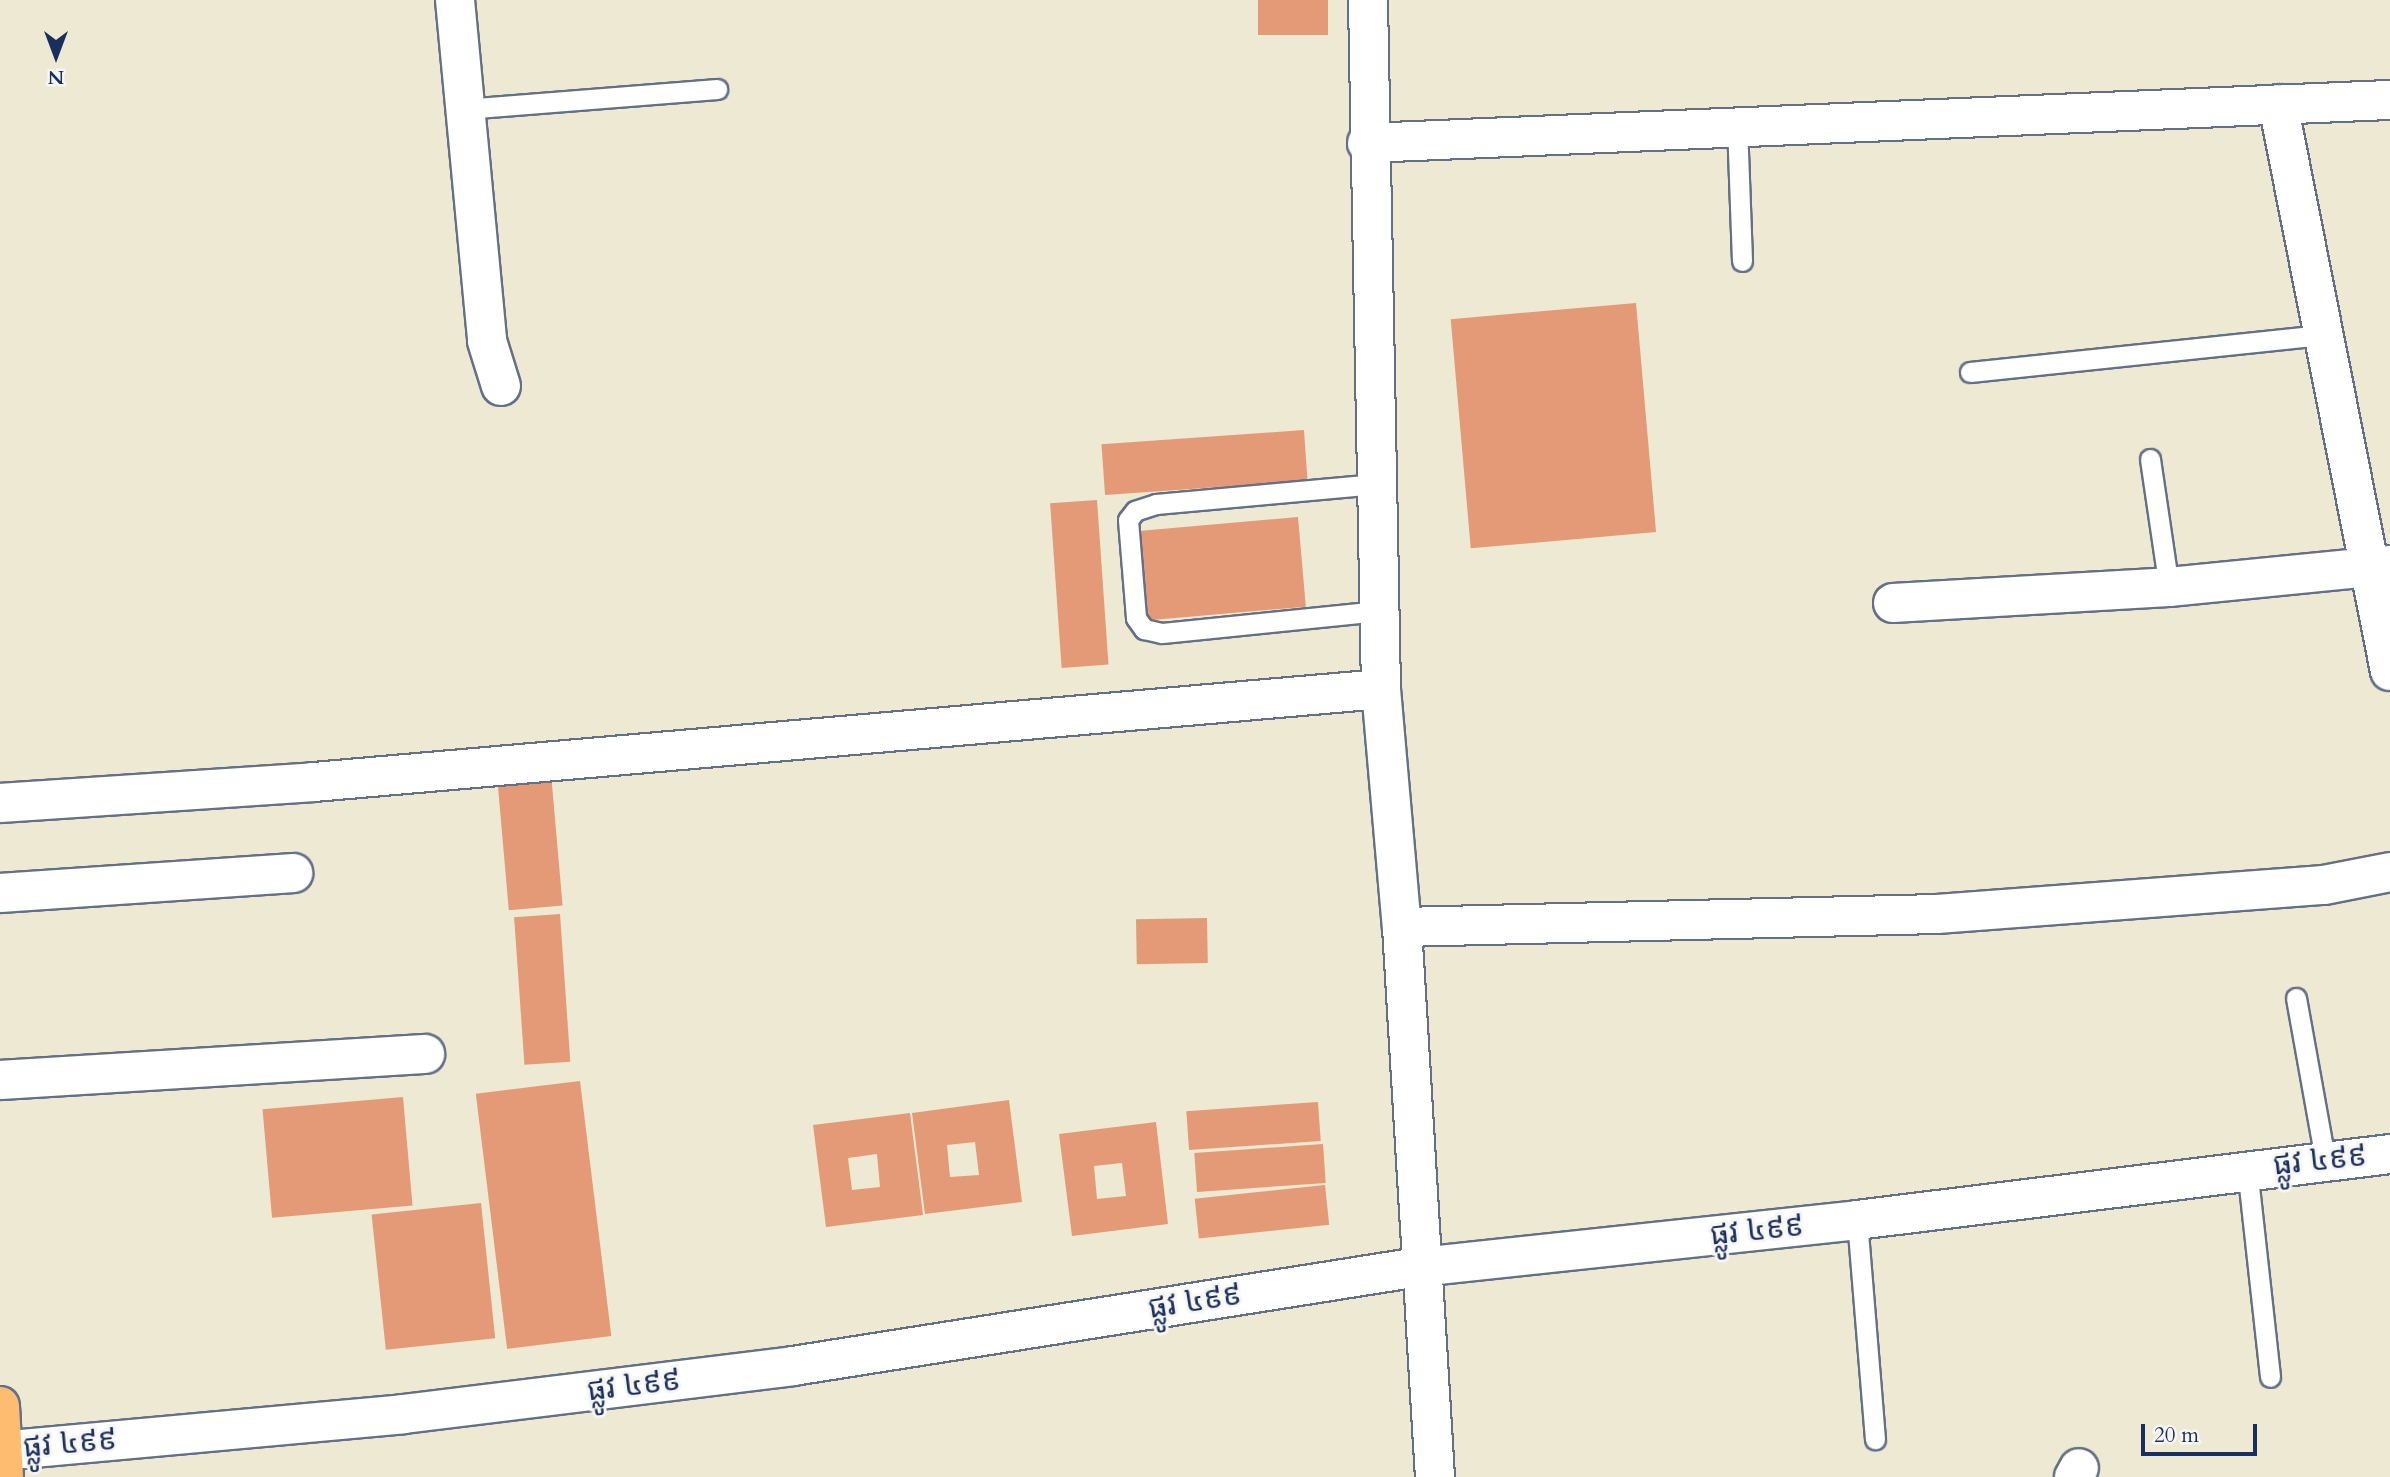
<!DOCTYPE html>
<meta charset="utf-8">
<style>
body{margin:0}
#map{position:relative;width:2390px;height:1477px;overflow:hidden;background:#ede9d2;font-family:Cardo,"Noto Sans Khmer",serif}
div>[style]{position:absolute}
.building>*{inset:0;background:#e49a77;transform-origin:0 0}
.roads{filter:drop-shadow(2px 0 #647087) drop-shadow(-2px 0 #647087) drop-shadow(0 2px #647087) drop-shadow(0 -2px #647087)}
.lane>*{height:19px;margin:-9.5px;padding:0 9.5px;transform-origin:9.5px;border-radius:9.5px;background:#fff}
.street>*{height:38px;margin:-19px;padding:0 19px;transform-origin:19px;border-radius:19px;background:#fff}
.primary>*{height:38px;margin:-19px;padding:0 19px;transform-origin:19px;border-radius:19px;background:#febc70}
span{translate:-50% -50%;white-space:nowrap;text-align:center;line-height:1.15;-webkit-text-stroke:6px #f6f6f2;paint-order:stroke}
.street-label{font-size:30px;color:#1b2f5e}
.north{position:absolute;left:21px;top:21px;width:70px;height:70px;-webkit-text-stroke:5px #f6f6f2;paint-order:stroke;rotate:180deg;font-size:19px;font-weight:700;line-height:28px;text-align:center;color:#1b2f5e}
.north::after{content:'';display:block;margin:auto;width:24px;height:32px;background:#1b2f5e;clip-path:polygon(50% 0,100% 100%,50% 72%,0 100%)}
.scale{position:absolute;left:2141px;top:1424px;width:116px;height:32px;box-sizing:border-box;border:4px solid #1b2f5e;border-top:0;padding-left:9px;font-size:21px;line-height:24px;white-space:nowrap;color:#1b2f5e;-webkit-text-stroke:5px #f6f6f2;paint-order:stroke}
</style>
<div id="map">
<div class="building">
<div style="left:1258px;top:0;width:70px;height:35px"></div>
<div style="left:1636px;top:303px;width:230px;height:186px;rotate:85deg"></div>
<div style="left:1304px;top:430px;width:51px;height:203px;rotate:86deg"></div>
<div style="left:1097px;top:500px;width:165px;height:47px;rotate:86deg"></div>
<div style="left:1298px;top:517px;width:90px;height:160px;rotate:85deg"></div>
<div style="left:551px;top:773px;width:133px;height:54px;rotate:85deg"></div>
<div style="left:560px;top:914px;width:148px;height:46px;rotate:86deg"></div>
<div style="left:1207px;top:918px;width:45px;height:71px;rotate:89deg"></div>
<div style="left:580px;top:1081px;width:257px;height:105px;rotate:83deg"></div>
<div style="left:403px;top:1097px;width:109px;height:141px;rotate:85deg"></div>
<div style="clip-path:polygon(evenodd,1009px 1100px,1022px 1202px,925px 1214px,912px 1113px,1009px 1100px,975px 1142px,979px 1175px,950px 1177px,947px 1145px,975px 1142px)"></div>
<div style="left:1318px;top:1102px;width:39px;height:132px;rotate:86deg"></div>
<div style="clip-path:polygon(evenodd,910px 1113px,923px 1215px,826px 1227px,813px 1125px,910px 1113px,877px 1154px,880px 1187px,852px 1190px,848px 1158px,877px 1154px)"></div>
<div style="clip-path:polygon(evenodd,1156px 1122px,1168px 1224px,1072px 1236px,1059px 1134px,1156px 1122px,1122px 1163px,1126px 1196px,1097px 1199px,1094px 1166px,1122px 1163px)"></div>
<div style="left:1323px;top:1144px;width:39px;height:129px;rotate:86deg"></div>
<div style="left:1325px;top:1185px;width:40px;height:131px;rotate:84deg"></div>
<div style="left:481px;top:1203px;width:136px;height:110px;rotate:84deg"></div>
</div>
<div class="roads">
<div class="lane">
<div style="left:464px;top:109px;width:254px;rotate:-4.5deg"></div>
<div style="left:1737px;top:124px;width:137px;rotate:87.9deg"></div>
<div style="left:1970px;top:372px;width:356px;rotate:-6deg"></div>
<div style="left:2150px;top:459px;width:129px;rotate:81.6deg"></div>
<div style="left:1376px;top:484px;width:221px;rotate:174.8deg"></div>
<div style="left:1156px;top:504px;width:22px;rotate:162deg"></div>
<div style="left:1135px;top:511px;width:11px;rotate:128deg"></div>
<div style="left:1128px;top:520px;width:98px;rotate:85.3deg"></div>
<div style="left:1136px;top:618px;width:14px;rotate:54deg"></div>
<div style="left:1144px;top:629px;width:18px;rotate:13deg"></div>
<div style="left:1162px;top:633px;width:218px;rotate:-5.8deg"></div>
<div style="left:2296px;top:998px;width:164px;rotate:79.8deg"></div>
<div style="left:2247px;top:1168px;width:210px;rotate:83.7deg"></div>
<div style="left:1857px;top:1220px;width:220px;rotate:85.3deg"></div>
</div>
<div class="street">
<div style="left:455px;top:0;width:342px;rotate:84.6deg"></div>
<div style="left:487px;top:341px;width:47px;rotate:72.7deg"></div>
<div style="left:1368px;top:0;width:689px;rotate:88.92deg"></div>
<div style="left:1381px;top:689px;width:239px;rotate:85deg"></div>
<div style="left:1402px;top:927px;width:551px;rotate:86.57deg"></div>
<div style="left:2278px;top:104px;width:578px;rotate:78.83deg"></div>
<div style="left:1367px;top:143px;width:1024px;rotate:-2.41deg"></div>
<div style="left:1893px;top:603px;width:276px;rotate:-3.3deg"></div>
<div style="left:2169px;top:587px;width:222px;rotate:-5.7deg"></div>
<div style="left:0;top:803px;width:315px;rotate:-3.8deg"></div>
<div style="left:314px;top:782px;width:1071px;rotate:-4.98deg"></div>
<div style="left:0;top:893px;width:294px;rotate:-3.9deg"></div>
<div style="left:1402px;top:927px;width:535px;rotate:-1.39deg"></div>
<div style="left:1937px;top:914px;width:388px;rotate:-4.3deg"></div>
<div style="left:2324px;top:885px;width:67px;rotate:-11.1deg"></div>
<div style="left:0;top:1080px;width:426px;rotate:-3.5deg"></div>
<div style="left:0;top:1451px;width:405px;rotate:-5.2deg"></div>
<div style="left:403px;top:1414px;width:393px;rotate:-7deg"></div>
<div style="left:793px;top:1366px;width:634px;rotate:-8.99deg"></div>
<div style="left:1419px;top:1267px;width:441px;rotate:-6.1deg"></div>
<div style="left:1857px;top:1220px;width:537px;rotate:-7.06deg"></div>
<div style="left:2074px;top:1477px;width:10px;rotate:-61deg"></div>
</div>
<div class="primary">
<div style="left:0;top:1406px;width:71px;rotate:86.8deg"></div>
</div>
</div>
<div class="street-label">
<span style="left:2320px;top:1161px;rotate:-6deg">ផ្លូវ ៤៩៩</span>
<span style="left:1757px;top:1231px;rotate:-6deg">ផ្លូវ ៤៩៩</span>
<span style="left:1195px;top:1302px;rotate:-9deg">ផ្លូវ ៤៩៩</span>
<span style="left:634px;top:1386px;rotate:-7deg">ផ្លូវ ៤៩៩</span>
<span style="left:70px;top:1444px;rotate:-5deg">ផ្លូវ ៤៩៩</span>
</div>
<div class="north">N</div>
<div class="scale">20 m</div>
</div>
